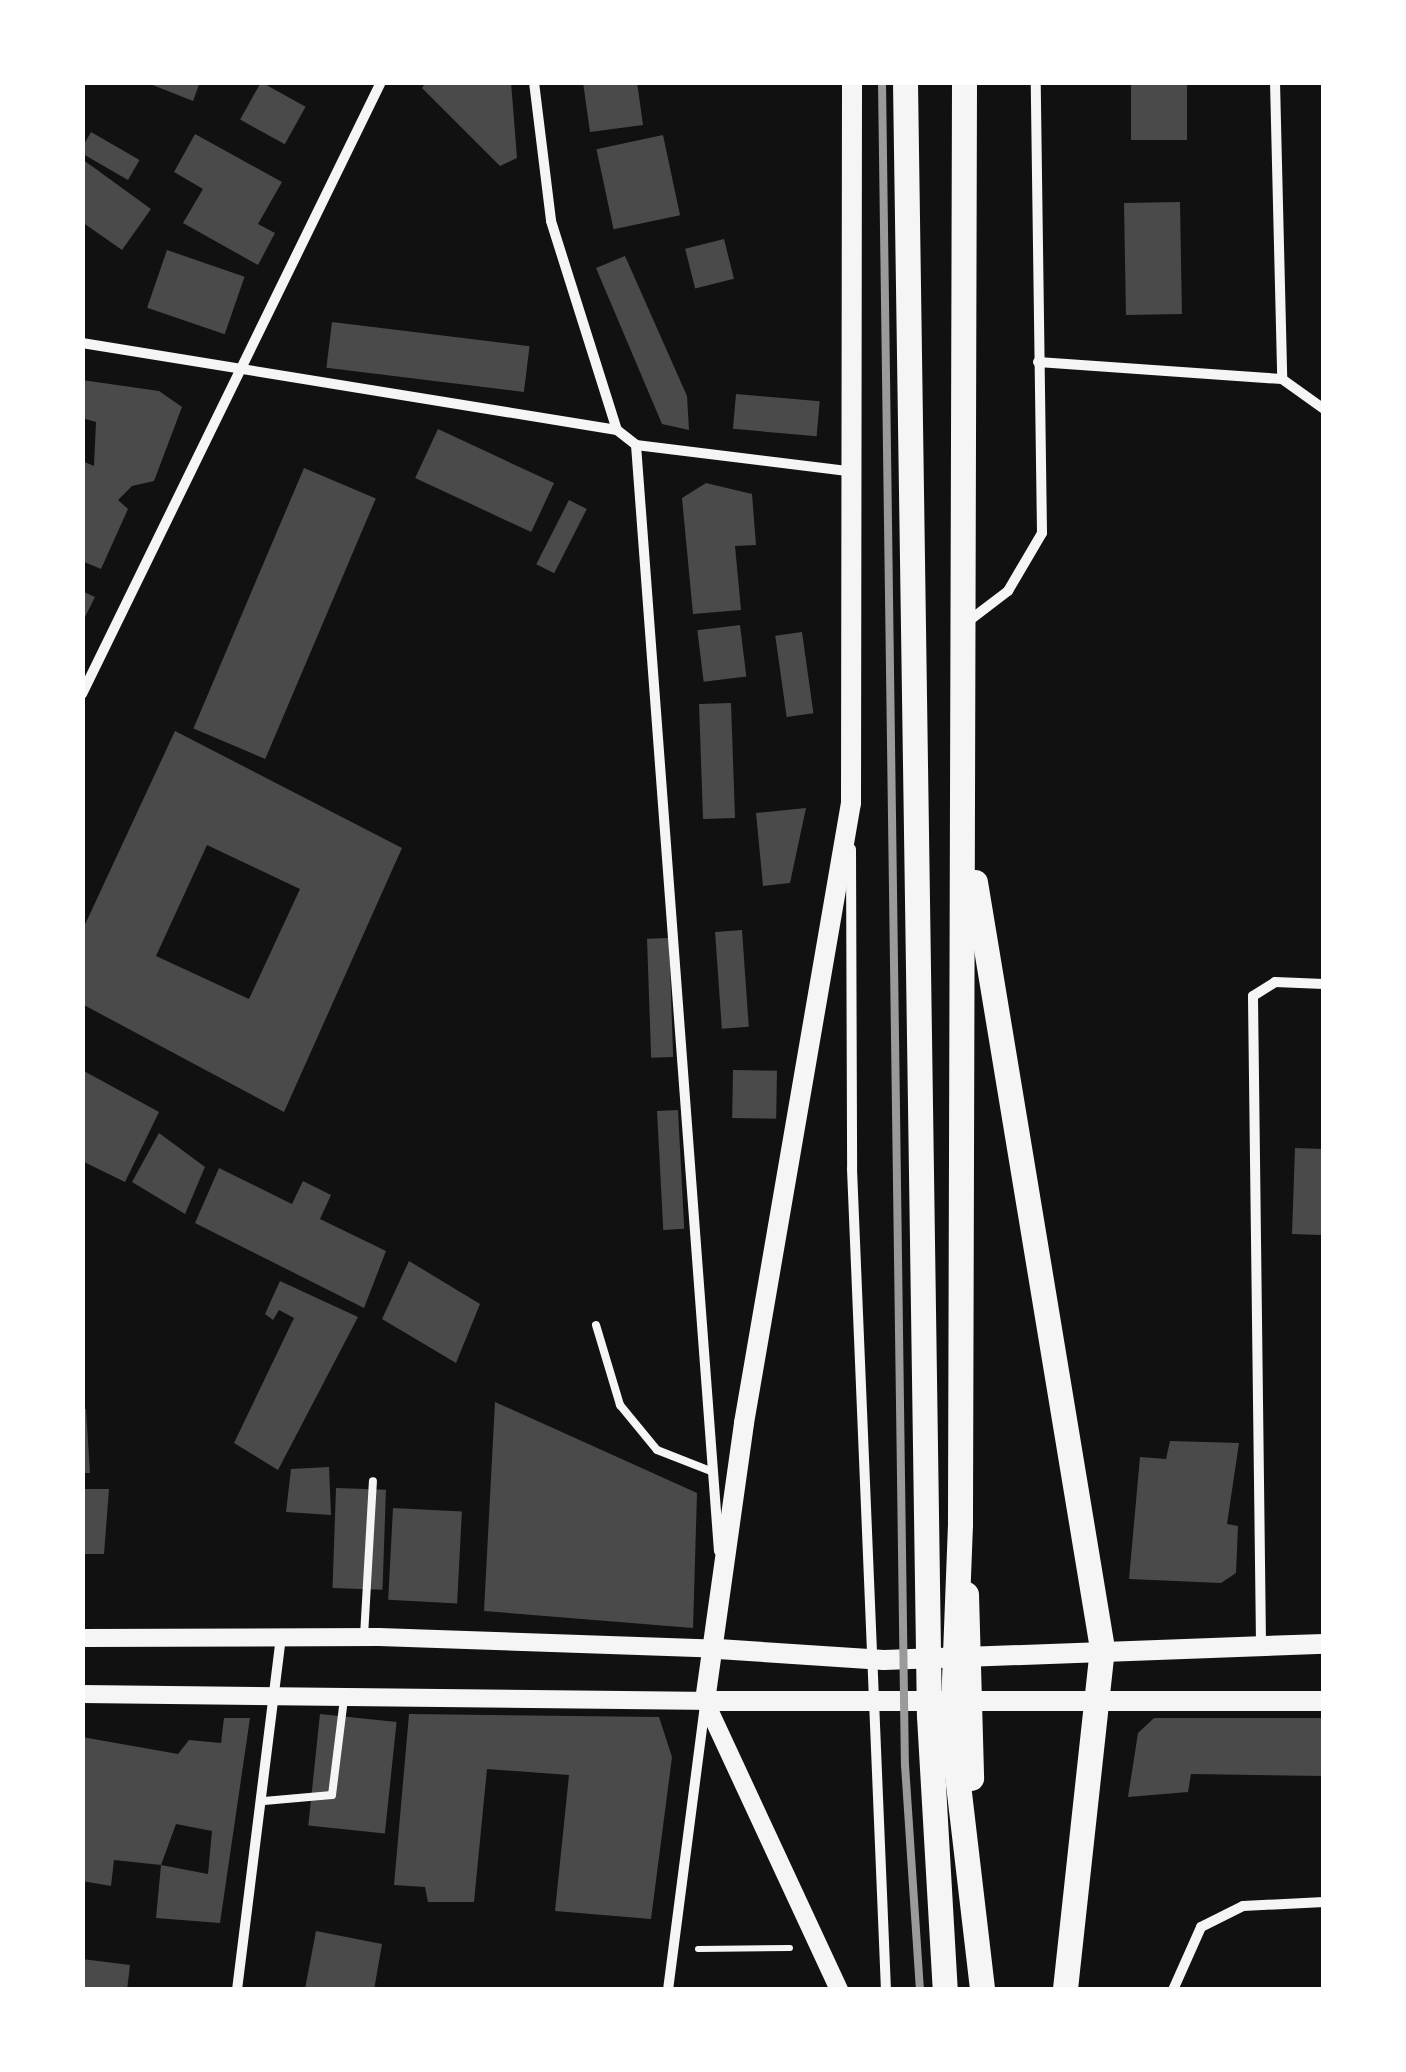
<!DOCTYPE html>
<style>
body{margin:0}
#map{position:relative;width:1406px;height:2072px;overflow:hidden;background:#111;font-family:"Libre Baskerville",serif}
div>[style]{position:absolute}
.building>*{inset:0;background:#4a4a4a;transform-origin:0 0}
.path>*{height:6px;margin:-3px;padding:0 3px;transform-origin:3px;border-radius:3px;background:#f5f5f5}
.service>*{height:8px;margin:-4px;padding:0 4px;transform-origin:4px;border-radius:4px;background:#f5f5f5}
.minor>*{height:10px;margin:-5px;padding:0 5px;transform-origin:5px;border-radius:5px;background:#f5f5f5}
.tertiary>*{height:18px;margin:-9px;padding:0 9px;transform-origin:9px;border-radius:9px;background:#f5f5f5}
.secondary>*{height:20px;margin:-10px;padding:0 10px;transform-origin:10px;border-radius:10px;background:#f5f5f5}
.primary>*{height:25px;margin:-12.5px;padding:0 12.5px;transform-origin:12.5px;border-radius:12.5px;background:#f5f5f5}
.rail>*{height:8px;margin:-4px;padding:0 4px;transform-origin:4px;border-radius:4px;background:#9a9a9a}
span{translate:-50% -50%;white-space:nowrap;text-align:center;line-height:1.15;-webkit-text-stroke:9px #fff;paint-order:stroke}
.frame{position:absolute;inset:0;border:85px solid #fff;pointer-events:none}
</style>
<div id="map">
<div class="building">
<div style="clip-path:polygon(145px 82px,200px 82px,193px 101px)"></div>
<div style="left:261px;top:82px;width:51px;height:43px;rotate:29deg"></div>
<div style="clip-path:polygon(426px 82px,511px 82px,517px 158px,500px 166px,422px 88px)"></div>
<div style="clip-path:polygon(583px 82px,637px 82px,643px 125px,590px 132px)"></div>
<div style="left:1131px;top:82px;width:56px;height:58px"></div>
<div style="left:91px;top:132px;width:56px;height:23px;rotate:30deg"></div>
<div style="clip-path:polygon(195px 134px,282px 182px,258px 224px,275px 233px,258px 265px,183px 223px,203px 189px,174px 172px)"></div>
<div style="left:663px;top:135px;width:82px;height:68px;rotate:78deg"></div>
<div style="clip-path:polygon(82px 159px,151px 209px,122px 250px,82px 222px)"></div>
<div style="left:1180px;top:202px;width:112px;height:56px;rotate:89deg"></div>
<div style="left:724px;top:239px;width:41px;height:40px;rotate:76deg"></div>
<div style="left:167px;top:250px;width:82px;height:61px;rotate:19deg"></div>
<div style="clip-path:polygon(625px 256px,687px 396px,689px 430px,662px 424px,596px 268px)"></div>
<div style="left:332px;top:322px;width:199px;height:46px;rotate:7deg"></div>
<div style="clip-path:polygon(82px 380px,159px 391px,182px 407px,154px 481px,132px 486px,118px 500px,128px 509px,101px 569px,82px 561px,82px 461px,94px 466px,96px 422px,82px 418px)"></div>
<div style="left:736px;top:394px;width:84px;height:35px;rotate:5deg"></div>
<div style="left:438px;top:429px;width:128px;height:54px;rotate:25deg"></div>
<div style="left:304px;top:468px;width:78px;height:283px;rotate:23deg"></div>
<div style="clip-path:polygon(706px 483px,752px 494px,756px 545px,735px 546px,741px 610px,693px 614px,682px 498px)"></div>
<div style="left:569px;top:500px;width:20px;height:72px;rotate:27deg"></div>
<div style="clip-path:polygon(82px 591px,95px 597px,82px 623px)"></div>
<div style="left:740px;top:625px;width:52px;height:43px;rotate:83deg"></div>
<div style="left:802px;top:632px;width:82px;height:27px;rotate:82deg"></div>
<div style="left:731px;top:703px;width:115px;height:32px;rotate:88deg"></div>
<div style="clip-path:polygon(evenodd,175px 731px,402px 848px,284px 1112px,82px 1004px,82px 931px,175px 731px,207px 845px,300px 889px,249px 999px,156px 956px,207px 845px)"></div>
<div style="clip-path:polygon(806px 808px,790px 883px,763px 886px,756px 813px)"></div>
<div style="left:742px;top:930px;width:97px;height:27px;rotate:86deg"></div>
<div style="left:669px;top:938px;width:119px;height:22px;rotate:88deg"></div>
<div style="clip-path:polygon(82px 1070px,159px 1112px,125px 1182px,82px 1161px)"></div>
<div style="left:733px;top:1070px;width:44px;height:48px;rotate:1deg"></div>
<div style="left:678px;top:1110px;width:119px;height:21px;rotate:87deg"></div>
<div style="clip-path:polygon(159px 1133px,205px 1167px,185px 1214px,132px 1182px)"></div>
<div style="left:1295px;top:1148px;width:29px;height:86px;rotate:2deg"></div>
<div style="clip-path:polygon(219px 1168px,292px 1204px,303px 1181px,331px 1195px,320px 1219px,386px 1251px,364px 1308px,195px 1223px)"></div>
<div style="clip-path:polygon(409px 1261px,480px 1304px,456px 1363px,382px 1319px)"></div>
<div style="clip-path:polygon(280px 1281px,358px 1317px,278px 1470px,234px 1443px,294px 1318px,279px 1310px,273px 1320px,265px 1314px)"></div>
<div style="clip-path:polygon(495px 1402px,697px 1493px,693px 1628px,484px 1611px)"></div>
<div style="clip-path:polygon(82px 1409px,86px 1409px,90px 1473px,82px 1473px)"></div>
<div style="clip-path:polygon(1170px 1441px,1239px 1443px,1227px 1524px,1238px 1526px,1236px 1573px,1221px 1583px,1129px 1579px,1140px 1457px,1166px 1459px)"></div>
<div style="clip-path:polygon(329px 1467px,331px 1515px,286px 1512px,291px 1469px)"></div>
<div style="left:336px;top:1488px;width:50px;height:100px;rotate:2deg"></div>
<div style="clip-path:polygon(82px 1489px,109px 1489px,104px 1554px,82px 1554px)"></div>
<div style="left:393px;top:1508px;width:69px;height:92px;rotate:3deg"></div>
<div style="left:320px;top:1714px;width:77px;height:112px;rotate:6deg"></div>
<div style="clip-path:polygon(409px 1714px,659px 1717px,672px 1757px,651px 1919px,555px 1911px,569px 1775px,487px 1769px,474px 1902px,428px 1902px,425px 1887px,394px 1885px)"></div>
<div style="clip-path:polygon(224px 1718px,250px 1718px,220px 1923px,156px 1918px,161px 1865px,208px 1874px,212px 1831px,176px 1824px,161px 1865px,114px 1860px,111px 1886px,82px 1881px,82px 1737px,178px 1754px,189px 1740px,221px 1743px)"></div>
<div style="clip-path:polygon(1154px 1718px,1324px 1718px,1324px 1776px,1191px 1774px,1188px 1792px,1128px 1797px,1138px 1733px)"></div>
<div style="clip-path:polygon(316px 1931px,382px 1944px,374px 1990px,305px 1989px)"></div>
<div style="clip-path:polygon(82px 1959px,130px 1965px,127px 1990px,82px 1990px)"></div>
</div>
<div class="path">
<div style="left:698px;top:1949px;width:92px;rotate:-0.6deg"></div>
</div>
<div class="service">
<div style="left:596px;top:1325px;width:84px;rotate:73.3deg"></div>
<div style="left:620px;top:1405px;width:58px;rotate:50.6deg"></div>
<div style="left:657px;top:1450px;width:60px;rotate:21.4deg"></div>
<div style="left:364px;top:1636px;width:155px;rotate:-86.7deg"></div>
<div style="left:264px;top:1801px;width:68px;rotate:-5deg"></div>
<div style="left:332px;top:1795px;width:97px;rotate:-82.9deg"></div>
</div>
<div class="minor">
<div style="left:534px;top:82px;width:140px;rotate:83deg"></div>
<div style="left:551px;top:221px;width:219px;rotate:72.5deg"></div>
<div style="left:1275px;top:82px;width:297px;rotate:88.6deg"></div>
<div style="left:82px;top:343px;width:542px;rotate:9.24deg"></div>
<div style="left:617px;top:430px;width:24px;rotate:38deg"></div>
<div style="left:636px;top:445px;width:221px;rotate:7deg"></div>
<div style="left:1038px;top:362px;width:245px;rotate:4deg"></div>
<div style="left:1282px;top:379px;width:52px;rotate:35.5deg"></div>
<div style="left:636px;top:445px;width:1109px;rotate:85.71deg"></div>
<div style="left:966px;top:623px;width:53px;rotate:-37.3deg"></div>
<div style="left:1008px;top:591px;width:67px;rotate:-59.6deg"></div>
<div style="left:1042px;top:533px;width:451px;rotate:-90.8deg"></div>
<div style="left:82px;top:694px;width:681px;rotate:-63.96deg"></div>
<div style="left:851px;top:849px;width:320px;rotate:89.8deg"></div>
<div style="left:852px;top:1169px;width:822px;rotate:87.63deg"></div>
<div style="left:1261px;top:1643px;width:647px;rotate:-90.71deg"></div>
<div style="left:1253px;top:996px;width:26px;rotate:-32deg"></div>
<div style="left:1275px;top:982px;width:49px;rotate:2.3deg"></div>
<div style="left:237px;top:1990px;width:355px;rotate:-82.9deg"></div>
<div style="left:668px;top:1990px;width:285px;rotate:-82.6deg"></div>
<div style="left:1173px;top:1990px;width:69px;rotate:-66deg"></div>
<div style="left:1201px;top:1927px;width:47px;rotate:-26.6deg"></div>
<div style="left:1243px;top:1906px;width:81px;rotate:-2.8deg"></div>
</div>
<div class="tertiary">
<div style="left:82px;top:1638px;width:297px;rotate:-0.2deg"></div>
<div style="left:379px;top:1637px;width:339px;rotate:2deg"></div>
<div style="left:82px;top:1694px;width:633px;rotate:0.63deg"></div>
<div style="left:705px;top:1701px;width:319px;rotate:65.1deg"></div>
</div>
<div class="secondary">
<div style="left:718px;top:1649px;width:166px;rotate:3.8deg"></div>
<div style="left:884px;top:1660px;width:440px;rotate:-2.1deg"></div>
<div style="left:705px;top:1701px;width:281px;rotate:-82deg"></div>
<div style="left:744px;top:1423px;width:629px;rotate:-80.21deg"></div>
<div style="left:851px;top:803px;width:721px;rotate:-89.92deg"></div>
<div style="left:715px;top:1701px;width:609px"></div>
</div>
<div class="primary">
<div style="left:905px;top:82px;width:1634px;rotate:89.16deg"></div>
<div style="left:929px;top:1716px;width:274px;rotate:86.7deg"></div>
<div style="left:964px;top:82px;width:1442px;rotate:90.16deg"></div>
<div style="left:960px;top:1524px;width:209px;rotate:92.2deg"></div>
<div style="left:952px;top:1733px;width:259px;rotate:83.3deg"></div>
<div style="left:975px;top:882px;width:776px;rotate:80.59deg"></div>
<div style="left:1102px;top:1648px;width:344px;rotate:96.2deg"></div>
<div style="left:966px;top:1594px;width:184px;rotate:88.4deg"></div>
</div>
<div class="rail">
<div style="left:882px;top:82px;width:1683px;rotate:89.22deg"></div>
<div style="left:905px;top:1765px;width:225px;rotate:86.2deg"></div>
</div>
<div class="frame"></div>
</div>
